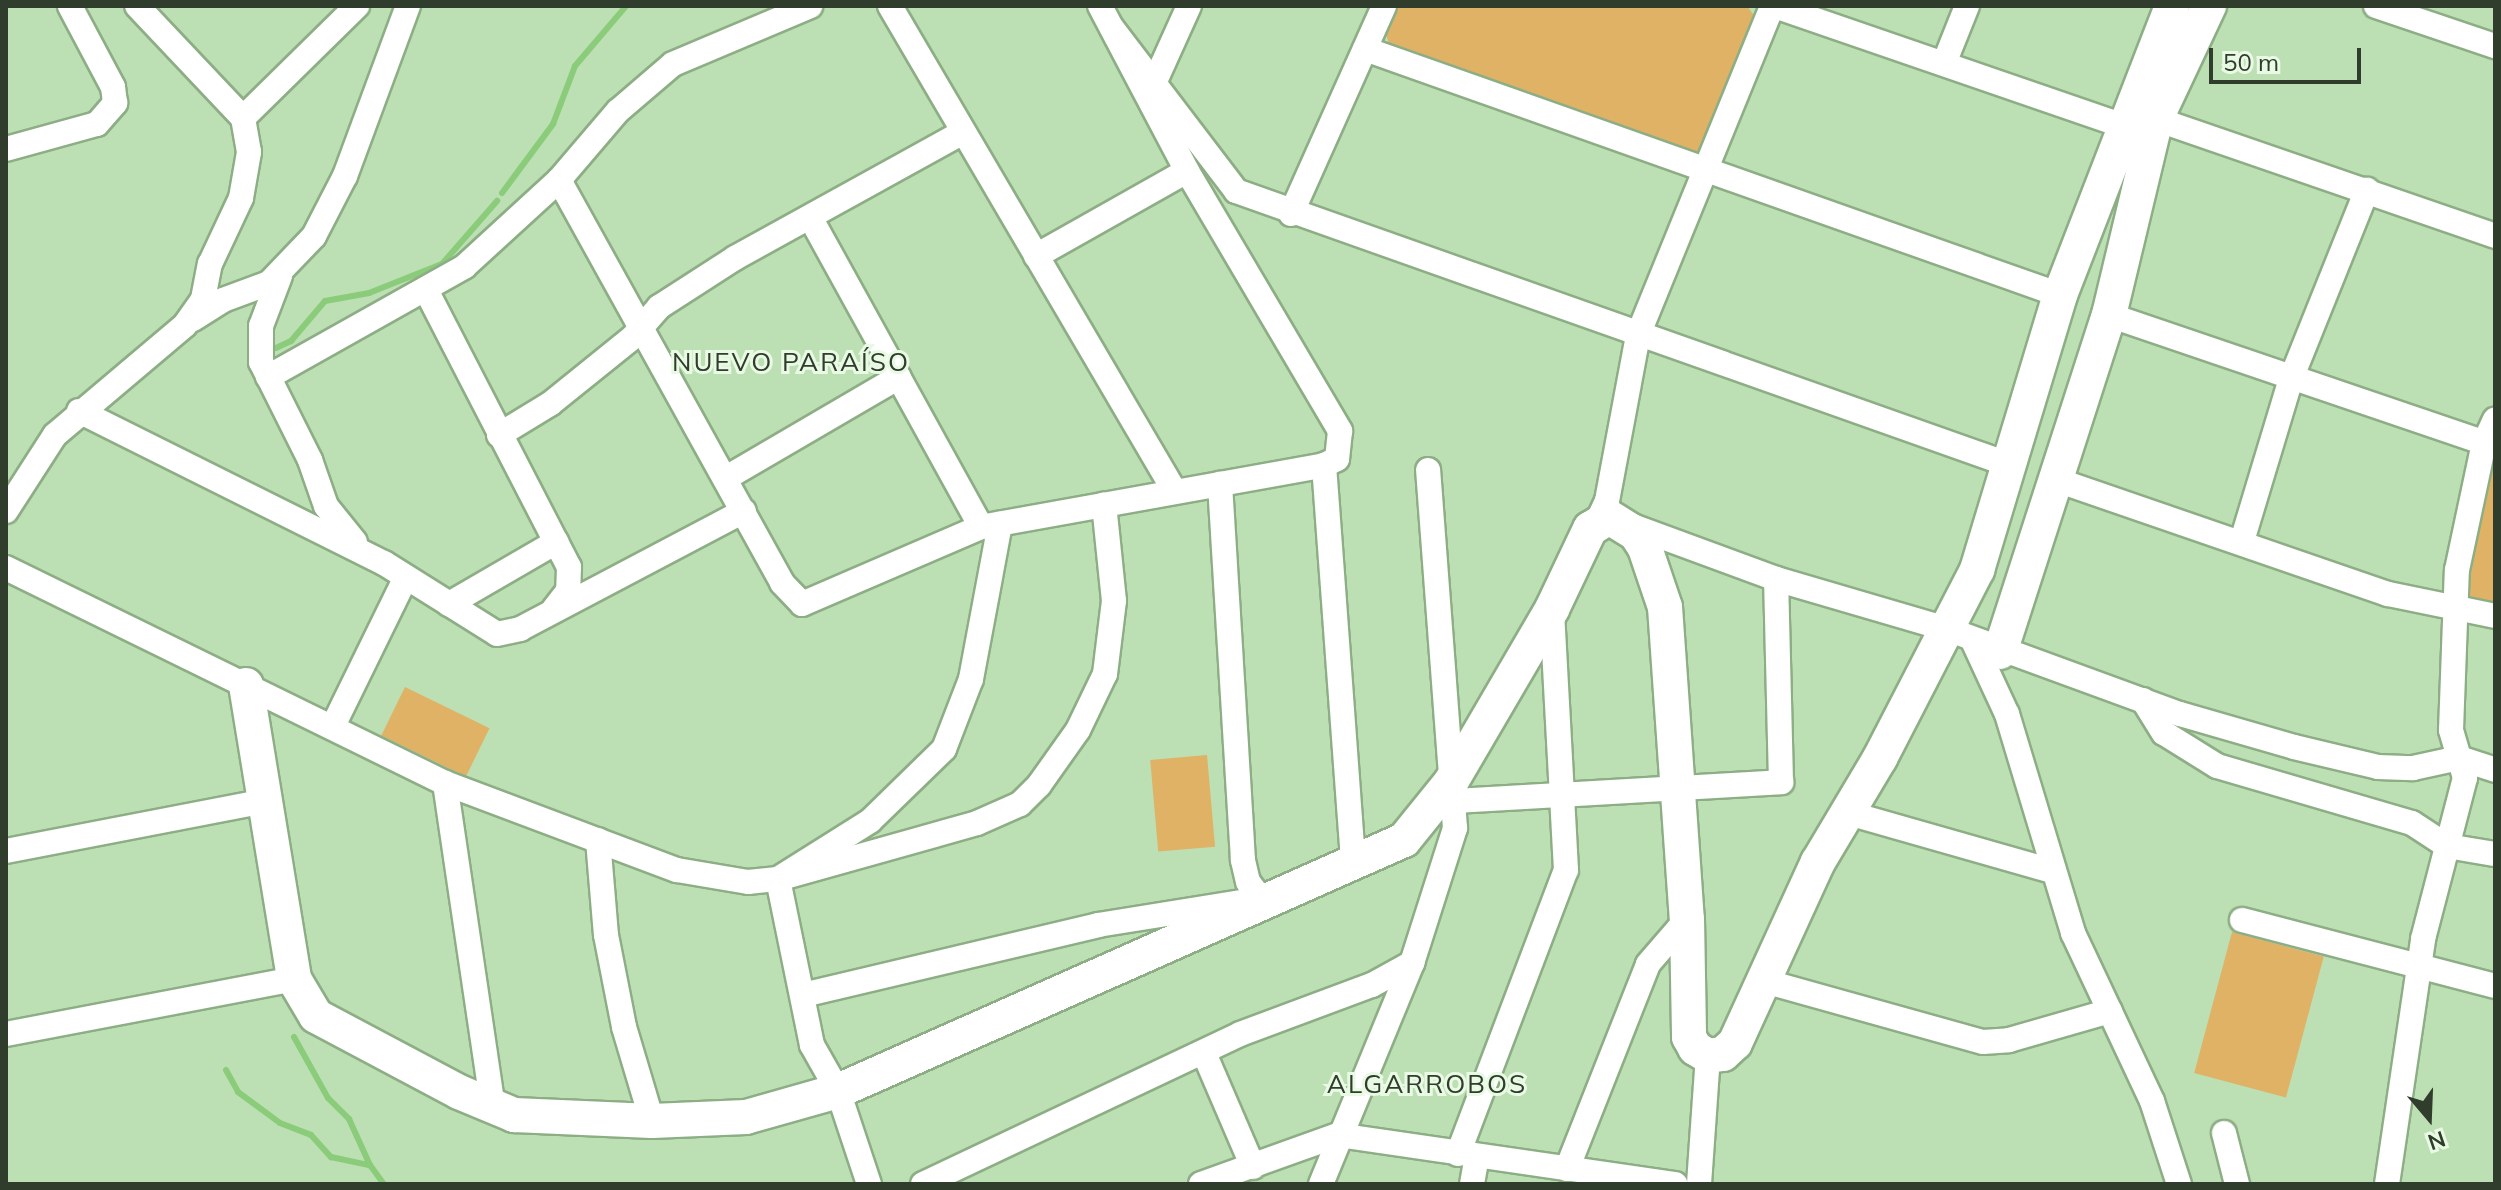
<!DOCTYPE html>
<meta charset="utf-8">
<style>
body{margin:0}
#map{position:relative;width:2501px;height:1190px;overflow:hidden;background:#bddfb4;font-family:Mulish,sans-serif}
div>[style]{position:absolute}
.green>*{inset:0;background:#dfb265;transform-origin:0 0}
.stream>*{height:6px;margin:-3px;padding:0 3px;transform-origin:3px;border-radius:3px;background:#8acc7a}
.roads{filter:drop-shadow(2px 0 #8dae85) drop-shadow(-2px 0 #8dae85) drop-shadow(0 2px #8dae85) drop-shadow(0 -2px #8dae85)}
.street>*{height:24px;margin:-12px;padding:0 12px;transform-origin:12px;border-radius:12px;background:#fff}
.secondary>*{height:34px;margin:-17px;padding:0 17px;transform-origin:17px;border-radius:17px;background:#fff}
span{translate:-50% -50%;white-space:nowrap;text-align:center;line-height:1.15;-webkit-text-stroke:6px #e9fae4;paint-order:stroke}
.neighbourhood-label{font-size:26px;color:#303d2c;letter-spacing:2px}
.frame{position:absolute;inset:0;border:8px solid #303d2c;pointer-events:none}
.north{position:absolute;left:2389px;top:1078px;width:80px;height:80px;-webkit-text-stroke:6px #e9fae4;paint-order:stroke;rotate:161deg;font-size:22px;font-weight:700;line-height:32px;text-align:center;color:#303d2c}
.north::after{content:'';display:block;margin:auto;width:28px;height:36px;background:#303d2c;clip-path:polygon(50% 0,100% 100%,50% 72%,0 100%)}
.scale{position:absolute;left:2209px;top:48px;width:152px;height:36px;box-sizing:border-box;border:4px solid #303d2c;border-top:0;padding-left:10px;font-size:24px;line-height:28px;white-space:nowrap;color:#303d2c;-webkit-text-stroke:6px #e9fae4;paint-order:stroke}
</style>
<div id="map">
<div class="green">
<div style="clip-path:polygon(1394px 6px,1747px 6px,1756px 18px,1703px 152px,1693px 157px,1391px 50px,1385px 31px)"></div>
<div style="clip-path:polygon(2495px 437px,2495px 608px,2467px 601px,2465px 570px)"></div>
<div style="left:405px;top:687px;width:94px;height:54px;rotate:26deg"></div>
<div style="left:1207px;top:755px;width:92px;height:57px;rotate:85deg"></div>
<div style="left:2232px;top:932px;width:95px;height:146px;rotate:15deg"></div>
</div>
<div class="stream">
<div style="left:502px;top:193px;width:86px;rotate:-53.5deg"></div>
<div style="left:553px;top:124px;width:62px;rotate:-69.2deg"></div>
<div style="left:575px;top:66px;width:79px;rotate:-49.6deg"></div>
<div style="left:276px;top:348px;width:17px;rotate:-25deg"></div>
<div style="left:291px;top:341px;width:52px;rotate:-49.6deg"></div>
<div style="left:325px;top:301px;width:45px;rotate:-10.3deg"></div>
<div style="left:369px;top:293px;width:79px;rotate:-21.7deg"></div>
<div style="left:442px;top:264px;width:84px;rotate:-48.9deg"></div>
<div style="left:294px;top:1037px;width:70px;rotate:60.9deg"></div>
<div style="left:328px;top:1098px;width:30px;rotate:45deg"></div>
<div style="left:349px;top:1119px;width:51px;rotate:65.5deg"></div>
<div style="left:226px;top:1070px;width:25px;rotate:61deg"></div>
<div style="left:238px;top:1092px;width:52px;rotate:36.4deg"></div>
<div style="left:280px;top:1123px;width:33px;rotate:21deg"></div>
<div style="left:311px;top:1135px;width:30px;rotate:48deg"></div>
<div style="left:331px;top:1157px;width:40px;rotate:12deg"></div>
<div style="left:370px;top:1165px;width:24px;rotate:54deg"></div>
</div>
<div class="roads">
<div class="street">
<div style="left:890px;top:6px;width:563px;rotate:59.61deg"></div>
<div style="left:1100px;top:6px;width:187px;rotate:62.2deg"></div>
<div style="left:1187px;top:171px;width:302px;rotate:59.5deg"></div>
<div style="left:1340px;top:431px;width:28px;rotate:96deg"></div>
<div style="left:1337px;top:459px;width:14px;rotate:155deg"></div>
<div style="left:1324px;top:465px;width:399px;rotate:85.8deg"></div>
<div style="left:1775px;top:6px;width:368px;rotate:19deg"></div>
<div style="left:2376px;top:6px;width:126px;rotate:18.6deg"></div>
<div style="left:1112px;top:28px;width:205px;rotate:52.7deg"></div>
<div style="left:1236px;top:191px;width:821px;rotate:19.49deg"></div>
<div style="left:1365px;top:49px;width:737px;rotate:19.49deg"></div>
<div style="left:1945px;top:61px;width:59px;rotate:-68.2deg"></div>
<div style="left:1156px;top:79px;width:80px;rotate:-65.7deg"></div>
<div style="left:243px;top:118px;width:160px;rotate:-44.5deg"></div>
<div style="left:2156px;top:119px;width:359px;rotate:19deg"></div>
<div style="left:6px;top:149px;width:94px;rotate:-15.4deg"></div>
<div style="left:97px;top:124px;width:28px;rotate:-49deg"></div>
<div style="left:115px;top:103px;width:16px;rotate:-97deg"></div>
<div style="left:113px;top:87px;width:92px;rotate:-118deg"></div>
<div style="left:559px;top:180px;width:461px;rotate:61deg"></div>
<div style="left:782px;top:583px;width:29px;rotate:46deg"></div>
<div style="left:802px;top:604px;width:195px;rotate:-23.3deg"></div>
<div style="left:981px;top:527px;width:349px;rotate:-10.2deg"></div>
<div style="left:1291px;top:214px;width:228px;rotate:-65.9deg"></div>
<div style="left:810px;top:217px;width:354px;rotate:61.1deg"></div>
<div style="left:1036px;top:256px;width:173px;rotate:-29.4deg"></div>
<div style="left:280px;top:276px;width:53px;rotate:110.8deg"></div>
<div style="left:261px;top:326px;width:36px;rotate:90deg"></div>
<div style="left:261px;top:362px;width:110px;rotate:63.4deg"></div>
<div style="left:310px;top:460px;width:49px;rotate:70.8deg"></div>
<div style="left:326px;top:506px;width:46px;rotate:51.1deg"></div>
<div style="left:426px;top:290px;width:312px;rotate:62.7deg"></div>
<div style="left:569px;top:567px;width:24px;rotate:92deg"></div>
<div style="left:568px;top:591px;width:23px;rotate:128deg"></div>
<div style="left:2109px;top:315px;width:396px;rotate:18.8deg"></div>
<div style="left:193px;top:319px;width:36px;rotate:-32deg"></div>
<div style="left:223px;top:300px;width:49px;rotate:-20.3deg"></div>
<div style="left:269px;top:283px;width:65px;rotate:-46.2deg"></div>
<div style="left:314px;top:236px;width:68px;rotate:-62.7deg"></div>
<div style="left:345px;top:176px;width:181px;rotate:-69.7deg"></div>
<div style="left:268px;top:377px;width:225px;rotate:-29.3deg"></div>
<div style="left:464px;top:267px;width:129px;rotate:-42.5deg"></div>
<div style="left:559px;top:180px;width:91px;rotate:-49.5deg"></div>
<div style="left:618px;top:111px;width:72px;rotate:-40.5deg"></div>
<div style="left:673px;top:64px;width:149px;rotate:-22.9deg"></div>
<div style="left:79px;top:411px;width:341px;rotate:26.5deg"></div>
<div style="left:384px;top:563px;width:133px;rotate:32.1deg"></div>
<div style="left:497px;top:634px;width:24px;rotate:-12deg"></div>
<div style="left:520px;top:629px;width:253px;rotate:-27.8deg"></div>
<div style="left:499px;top:435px;width:60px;rotate:-31.3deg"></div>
<div style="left:550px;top:404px;width:107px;rotate:-38.9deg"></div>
<div style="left:633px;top:337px;width:40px;rotate:-49deg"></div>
<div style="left:659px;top:307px;width:90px;rotate:-32.8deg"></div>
<div style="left:735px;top:258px;width:260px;rotate:-28.9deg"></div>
<div style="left:726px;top:478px;width:200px;rotate:-30.3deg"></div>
<div style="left:2054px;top:479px;width:353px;rotate:19deg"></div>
<div style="left:2388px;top:594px;width:109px;rotate:11.6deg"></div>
<div style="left:6px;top:511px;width:90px;rotate:-57.2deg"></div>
<div style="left:55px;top:435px;width:170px;rotate:-40.2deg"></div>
<div style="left:185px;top:325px;width:32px;rotate:-55deg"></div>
<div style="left:203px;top:299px;width:36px;rotate:-79deg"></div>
<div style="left:210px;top:264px;width:73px;rotate:-64.8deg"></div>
<div style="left:241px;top:198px;width:47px;rotate:-80.1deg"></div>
<div style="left:249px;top:152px;width:35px;rotate:-100deg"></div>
<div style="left:243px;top:118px;width:154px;rotate:-133.4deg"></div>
<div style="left:1598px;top:520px;width:21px;rotate:-65deg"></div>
<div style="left:1607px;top:501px;width:169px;rotate:-79.4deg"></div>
<div style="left:1638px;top:335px;width:355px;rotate:-67.8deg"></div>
<div style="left:1624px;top:523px;width:162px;rotate:20.2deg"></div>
<div style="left:1776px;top:579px;width:181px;rotate:16.3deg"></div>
<div style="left:1950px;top:630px;width:245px;rotate:20.1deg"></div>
<div style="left:2180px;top:714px;width:119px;rotate:16.1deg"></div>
<div style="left:2294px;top:747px;width:86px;rotate:13.4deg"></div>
<div style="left:2378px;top:767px;width:35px;rotate:2deg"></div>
<div style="left:2413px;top:768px;width:47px;rotate:-12.3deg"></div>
<div style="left:2459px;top:758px;width:38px;rotate:18deg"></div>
<div style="left:2242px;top:541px;width:169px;rotate:-73.2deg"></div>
<div style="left:2291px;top:379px;width:204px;rotate:-68.1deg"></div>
<div style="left:6px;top:568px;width:489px;rotate:26.1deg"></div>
<div style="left:445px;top:783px;width:248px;rotate:20.6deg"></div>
<div style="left:677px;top:870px;width:72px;rotate:9.6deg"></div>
<div style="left:748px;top:882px;width:30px;rotate:-6deg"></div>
<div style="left:778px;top:879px;width:207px;rotate:-15.7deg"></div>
<div style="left:977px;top:823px;width:47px;rotate:-23.8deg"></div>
<div style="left:1020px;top:804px;width:27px;rotate:-45deg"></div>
<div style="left:1039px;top:785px;width:67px;rotate:-54.7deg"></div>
<div style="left:1078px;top:730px;width:62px;rotate:-64.3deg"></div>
<div style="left:1105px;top:674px;width:74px;rotate:-83deg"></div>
<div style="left:1114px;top:601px;width:97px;rotate:-95.9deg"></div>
<div style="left:449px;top:604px;width:124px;rotate:-30.1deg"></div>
<div style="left:1974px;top:643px;width:78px;rotate:65.1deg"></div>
<div style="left:2007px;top:714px;width:229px;rotate:73.2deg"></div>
<div style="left:2073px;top:933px;width:186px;rotate:64.8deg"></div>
<div style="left:2152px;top:1101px;width:87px;rotate:72deg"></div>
<div style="left:2143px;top:700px;width:39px;rotate:58deg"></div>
<div style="left:2164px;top:733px;width:62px;rotate:31.9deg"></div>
<div style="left:2217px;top:766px;width:203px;rotate:16.3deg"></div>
<div style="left:2412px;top:823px;width:42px;rotate:33.3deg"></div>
<div style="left:2447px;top:846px;width:49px;rotate:9.5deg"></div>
<div style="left:333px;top:726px;width:164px;rotate:-63.9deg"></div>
<div style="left:445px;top:783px;width:329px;rotate:81.6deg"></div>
<div style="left:1454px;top:801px;width:328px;rotate:-3.3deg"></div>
<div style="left:1781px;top:782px;width:203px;rotate:-91.4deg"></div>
<div style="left:1845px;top:812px;width:215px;rotate:15.9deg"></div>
<div style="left:598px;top:840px;width:95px;rotate:85.2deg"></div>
<div style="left:606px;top:935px;width:94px;rotate:78.9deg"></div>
<div style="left:624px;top:1027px;width:98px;rotate:73.4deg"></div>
<div style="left:6px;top:851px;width:264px;rotate:-10.9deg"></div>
<div style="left:2242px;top:920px;width:261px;rotate:14.6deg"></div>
<div style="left:1764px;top:981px;width:227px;rotate:15.6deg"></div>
<div style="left:1983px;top:1042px;width:26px;rotate:-4deg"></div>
<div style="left:2009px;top:1040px;width:105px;rotate:-16deg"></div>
<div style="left:803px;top:995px;width:303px;rotate:-13.3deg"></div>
<div style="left:1098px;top:925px;width:165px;rotate:-9.1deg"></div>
<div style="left:1261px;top:899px;width:21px;rotate:-127deg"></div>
<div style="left:1248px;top:882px;width:23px;rotate:-103deg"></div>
<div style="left:1243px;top:860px;width:377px;rotate:-93.5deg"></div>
<div style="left:6px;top:1034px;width:293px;rotate:-10.8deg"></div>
<div style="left:1204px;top:1053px;width:124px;rotate:66.7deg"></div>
<div style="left:2224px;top:1133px;width:53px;rotate:75.7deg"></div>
<div style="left:1458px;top:1154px;width:304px;rotate:-69.2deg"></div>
<div style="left:1566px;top:870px;width:261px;rotate:-93.1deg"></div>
<div style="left:1567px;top:1169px;width:220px;rotate:-68.4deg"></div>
<div style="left:1648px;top:964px;width:60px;rotate:-49.1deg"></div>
<div style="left:869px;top:1184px;width:98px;rotate:-108.4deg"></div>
<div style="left:838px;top:1091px;width:53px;rotate:-119.5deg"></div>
<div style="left:812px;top:1045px;width:169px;rotate:-101.6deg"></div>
<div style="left:778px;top:879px;width:109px;rotate:-32.2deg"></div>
<div style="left:870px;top:821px;width:103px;rotate:-44.2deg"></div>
<div style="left:944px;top:749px;width:75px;rotate:-68.9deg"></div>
<div style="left:971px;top:679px;width:158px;rotate:-79.4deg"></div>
<div style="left:923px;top:1184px;width:351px;rotate:-25.3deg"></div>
<div style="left:1240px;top:1034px;width:141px;rotate:-20.4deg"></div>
<div style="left:1372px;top:985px;width:46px;rotate:-28.8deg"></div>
<div style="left:1201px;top:1184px;width:145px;rotate:-19.7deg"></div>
<div style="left:1338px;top:1135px;width:341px;rotate:8.3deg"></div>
<div style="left:1321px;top:1184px;width:239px;rotate:-67.6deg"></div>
<div style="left:1412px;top:963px;width:142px;rotate:-72.3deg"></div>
<div style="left:1455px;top:828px;width:359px;rotate:-94.3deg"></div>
<div style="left:1472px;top:1184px;width:28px;rotate:-80deg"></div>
<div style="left:1699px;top:1184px;width:128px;rotate:-86deg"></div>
<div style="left:2387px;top:1184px;width:248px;rotate:-81.6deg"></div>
<div style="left:2423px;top:939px;width:166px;rotate:-75.4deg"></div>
<div style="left:2465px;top:778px;width:50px;rotate:-106.3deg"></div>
<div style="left:2451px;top:730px;width:160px;rotate:-87.9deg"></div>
<div style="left:2457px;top:570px;width:130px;rotate:-78deg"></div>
<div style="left:2484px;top:443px;width:26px;rotate:-65deg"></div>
</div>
<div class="secondary">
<div style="left:2000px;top:652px;width:354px;rotate:-72.1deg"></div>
<div style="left:2109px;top:315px;width:202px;rotate:-76.5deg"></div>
<div style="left:2156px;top:119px;width:125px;rotate:-64.9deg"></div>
<div style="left:246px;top:685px;width:298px;rotate:80.7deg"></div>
<div style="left:294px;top:979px;width:43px;rotate:59.3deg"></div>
<div style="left:316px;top:1016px;width:162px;rotate:28deg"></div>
<div style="left:459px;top:1092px;width:60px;rotate:22.7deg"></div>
<div style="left:514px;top:1115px;width:138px;rotate:2.5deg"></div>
<div style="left:652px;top:1121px;width:94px;rotate:-2.4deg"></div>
<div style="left:746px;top:1117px;width:96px;rotate:-15.8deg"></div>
<div style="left:838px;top:1091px;width:619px;rotate:-23.92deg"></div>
<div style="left:1404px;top:840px;width:75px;rotate:-51deg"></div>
<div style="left:1451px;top:782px;width:200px;rotate:-59.7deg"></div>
<div style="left:1552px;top:609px;width:89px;rotate:-64.6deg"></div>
<div style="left:1590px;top:529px;width:22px;rotate:-32deg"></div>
<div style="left:1609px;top:517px;width:32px;rotate:32deg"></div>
<div style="left:1636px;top:534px;width:17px;rotate:57deg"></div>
<div style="left:1645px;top:548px;width:62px;rotate:71.3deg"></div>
<div style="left:1665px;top:607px;width:313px;rotate:86deg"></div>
<div style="left:1687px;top:919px;width:118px;rotate:89deg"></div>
<div style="left:1689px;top:1037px;width:13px;rotate:61deg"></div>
<div style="left:1695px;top:1048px;width:15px;rotate:32deg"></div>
<div style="left:1708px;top:1056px;width:15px;rotate:-8deg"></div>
<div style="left:1723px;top:1054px;width:16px;rotate:-43deg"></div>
<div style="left:1735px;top:1043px;width:199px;rotate:-65.4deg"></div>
<div style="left:1818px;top:862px;width:121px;rotate:-59.2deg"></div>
<div style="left:1880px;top:758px;width:212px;rotate:-62.7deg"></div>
<div style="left:1977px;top:570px;width:287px;rotate:-73.2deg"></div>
<div style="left:2060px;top:295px;width:310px;rotate:-68.8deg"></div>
</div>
</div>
<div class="neighbourhood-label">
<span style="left:791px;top:362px">NUEVO PARAÍSO</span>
<span style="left:1427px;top:1084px">ALGARROBOS</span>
</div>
<div class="frame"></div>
<div class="north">N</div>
<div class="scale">50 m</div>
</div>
